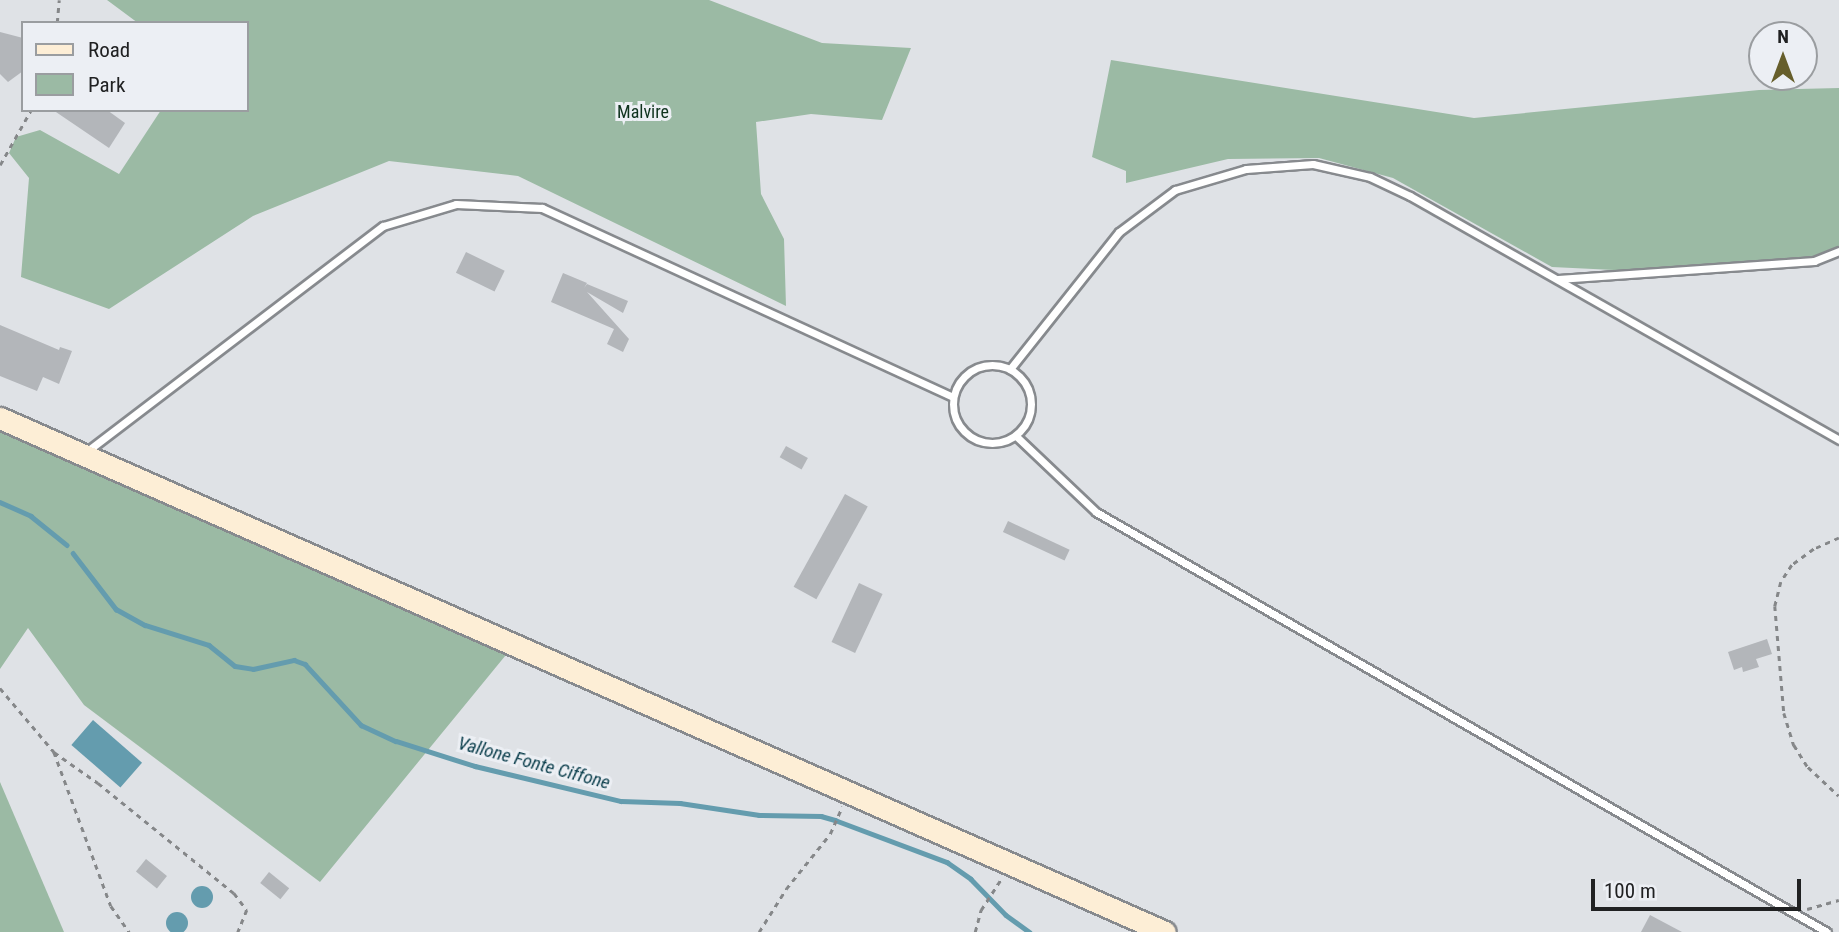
<!DOCTYPE html>
<style>
body{margin:0}
#map{position:relative;width:1839px;height:932px;overflow:hidden;background:#dfe2e6;font-family:"Roboto Condensed",sans-serif}
div>[style]{position:absolute}
.green>*{inset:0;background:#9bbaa4}
.water>*{inset:0;background:#649cae;transform-origin:0 0}
.round{border-radius:50%}
.stream>*{height:4.5px;margin:-2.25px;padding:0 2.25px;transform-origin:2.25px;border-radius:2.25px;background:#649cae}
.building>*{inset:0;background:#b3b6ba;transform-origin:0 0}
.path>*{height:2.5px;margin-top:-1.25px;transform-origin:0;background:repeating-linear-gradient(90deg,#858789 0 5px,transparent 0 10px)}
.roads{filter:drop-shadow(2px 0 #878a8e) drop-shadow(-2px 0 #878a8e) drop-shadow(0 2px #878a8e) drop-shadow(0 -2px #878a8e)}
.lane>*{height:7px;margin:-3.5px;padding:0 3.5px;transform-origin:3.5px;border-radius:3.5px;background:#fff}
.lane>.ring{margin:-3.5px;padding:0;box-sizing:content-box;background:none;border:7px solid #fff;border-radius:50%}
.secondary>*{height:21px;margin:-10.5px;padding:0 10.5px;transform-origin:10.5px;border-radius:10.5px;background:#fdeed6}
span{translate:-50% -50%;white-space:nowrap;text-align:center;line-height:1.15;-webkit-text-stroke:6px #eceff4;paint-order:stroke}
.park-label{font-size:18px;color:#0e321d}
.water-label{font-size:19px;color:#0b3e4c;font-style:italic}
.legend{position:absolute;left:21px;top:21px;width:228px;height:91px;box-sizing:border-box;background:#eceff4;border:2px solid #9a9da0;margin:0;padding:9px 12px;list-style:none;font-size:21px;color:#202122}
.legend li{display:flex;align-items:center;gap:14px;height:35px}
.legend b{width:35px;border:2px solid #9a9da0}
.north{position:absolute;left:1748px;top:21px;width:70px;height:70px;box-sizing:border-box;background:#eceff4;border:2px solid #9a9da0;border-radius:50%;rotate:0deg;font-size:19px;font-weight:700;line-height:28px;text-align:center;color:#202122}
.north::after{content:'';display:block;margin:auto;width:24px;height:32px;background:#665e2b;clip-path:polygon(50% 0,100% 100%,50% 72%,0 100%)}
.scale{position:absolute;left:1591px;top:879px;width:210px;height:32px;box-sizing:border-box;border:4px solid #202122;border-top:0;padding-left:9px;font-size:21px;line-height:24px;white-space:nowrap;color:#202122;-webkit-text-stroke:5px #eceff4;paint-order:stroke}
</style>
<div id="map">
<div class="green">
<div style="clip-path:polygon(107px 0,709px 0,822px 43px,911px 48px,882px 120px,811px 114px,756px 122px,761px 194px,784px 239px,786px 306px,518px 176px,389px 161px,253px 216px,109px 309px,21px 277px,29px 178px,9px 153px,16px 137px,40px 130px,119px 174px,161px 110px,247px 110px,247px 23px,138px 23px)"></div>
<div style="clip-path:polygon(1111px 60px,1474px 118px,1759px 90px,1839px 88px,1839px 251px,1814px 261px,1676px 273px,1552px 267px,1393px 178px,1319px 158px,1228px 159px,1126px 183px,1126px 171px,1092px 157px)"></div>
<div style="clip-path:polygon(0 424px,514px 645px,320px 882px,84px 705px,28px 628px,0 669px)"></div>
<div style="clip-path:polygon(0 782px,64px 932px,0 932px)"></div>
</div>
<div class="water">
<div style="left:93px;top:720px;width:65px;height:33px;rotate:41deg"></div>
<div class="round" style="left:191px;top:886px;width:22px;height:22px"></div>
<div class="round" style="left:166px;top:912px;width:22px;height:22px"></div>
</div>
<div class="stream">
<div style="left:0;top:502px;width:34px;rotate:24deg"></div>
<div style="left:31px;top:516px;width:46px;rotate:38.9deg"></div>
<div style="left:73px;top:553px;width:71px;rotate:52.5deg"></div>
<div style="left:116px;top:609px;width:33px;rotate:29deg"></div>
<div style="left:145px;top:625px;width:67px;rotate:17.4deg"></div>
<div style="left:209px;top:645px;width:33px;rotate:39deg"></div>
<div style="left:235px;top:666px;width:18px;rotate:9deg"></div>
<div style="left:253px;top:669px;width:42px;rotate:-12.4deg"></div>
<div style="left:294px;top:660px;width:12px;rotate:20deg"></div>
<div style="left:305px;top:664px;width:83px;rotate:47.4deg"></div>
<div style="left:361px;top:725px;width:38px;rotate:25deg"></div>
<div style="left:396px;top:741px;width:83px;rotate:17.6deg"></div>
<div style="left:475px;top:766px;width:150px;rotate:13.5deg"></div>
<div style="left:621px;top:801px;width:59px;rotate:1.9deg"></div>
<div style="left:680px;top:803px;width:80px;rotate:8.6deg"></div>
<div style="left:759px;top:815px;width:62px;rotate:0.9deg"></div>
<div style="left:821px;top:816px;width:15px;rotate:16deg"></div>
<div style="left:835px;top:820px;width:120px;rotate:20.6deg"></div>
<div style="left:947px;top:862px;width:29px;rotate:35deg"></div>
<div style="left:971px;top:879px;width:50px;rotate:45.8deg"></div>
<div style="left:1006px;top:915px;width:29px;rotate:36deg"></div>
</div>
<div class="building">
<div style="clip-path:polygon(0 32px,23px 38px,23px 71px,8px 82px,0 74px)"></div>
<div style="clip-path:polygon(53px 110px,107px 110px,125px 123px,109px 148px)"></div>
<div style="left:466px;top:252px;width:43px;height:23px;rotate:26deg"></div>
<div style="clip-path:polygon(563px 273px,587px 283px,584px 288px,587px 284px,628px 301px,623px 313px,587px 292px,629px 339px,623px 352px,607px 344px,614px 329px,551px 302px)"></div>
<div style="clip-path:polygon(0 325px,59px 350px,60px 347px,72px 351px,59px 384px,43px 377px,37px 391px,0 376px)"></div>
<div style="left:786px;top:446px;width:25px;height:13px;rotate:29deg"></div>
<div style="left:845px;top:494px;width:26px;height:106px;rotate:29deg"></div>
<div style="left:1008px;top:521px;width:68px;height:12px;rotate:25deg"></div>
<div style="left:859px;top:583px;width:26px;height:65px;rotate:25deg"></div>
<div style="clip-path:polygon(1767px 639px,1772px 654px,1756px 659px,1759px 667px,1743px 672px,1742px 667px,1734px 670px,1728px 652px)"></div>
<div style="left:146px;top:859px;width:27px;height:16px;rotate:39deg"></div>
<div style="left:269px;top:872px;width:26px;height:14px;rotate:39deg"></div>
<div style="clip-path:polygon(1650px 915px,1682px 932px,1641px 932px)"></div>
</div>
<div class="path">
<div style="left:57px;top:23px;width:23px;rotate:-85deg"></div>
<div style="left:0;top:165px;width:63px;rotate:-60.6deg"></div>
<div style="left:1839px;top:538px;width:27px;rotate:156deg"></div>
<div style="left:1814px;top:549px;width:27px;rotate:144deg"></div>
<div style="left:1792px;top:565px;width:20px;rotate:123deg"></div>
<div style="left:1781px;top:582px;width:25px;rotate:104deg"></div>
<div style="left:1775px;top:606px;width:107px;rotate:85.2deg"></div>
<div style="left:1784px;top:713px;width:34px;rotate:73deg"></div>
<div style="left:1794px;top:745px;width:26px;rotate:58deg"></div>
<div style="left:1808px;top:767px;width:42px;rotate:43.1deg"></div>
<div style="left:0;top:688px;width:84px;rotate:49.8deg"></div>
<div style="left:54px;top:752px;width:54px;rotate:35.2deg"></div>
<div style="left:98px;top:783px;width:175px;rotate:39deg"></div>
<div style="left:234px;top:893px;width:21px;rotate:53deg"></div>
<div style="left:247px;top:910px;width:24px;rotate:112deg"></div>
<div style="left:54px;top:752px;width:164px;rotate:69.7deg"></div>
<div style="left:111px;top:906px;width:32px;rotate:55deg"></div>
<div style="left:1807px;top:909px;width:33px;rotate:-16deg"></div>
<div style="left:759px;top:932px;width:51px;rotate:-57.9deg"></div>
<div style="left:786px;top:889px;width:70px;rotate:-51.3deg"></div>
<div style="left:830px;top:834px;width:30px;rotate:-66deg"></div>
<div style="left:975px;top:932px;width:23px;rotate:-75deg"></div>
<div style="left:981px;top:910px;width:37px;rotate:-57deg"></div>
</div>
<div class="roads">
<div class="lane">
<div style="left:1558px;top:279px;width:257px;rotate:-4deg"></div>
<div style="left:1814px;top:261px;width:27px;rotate:-22deg"></div>
<div class="ring" style="left:953px;top:365px;width:71px;height:71px"></div>
<div style="left:1010px;top:369px;width:175px;rotate:-51.5deg"></div>
<div style="left:1119px;top:232px;width:70px;rotate:-36.9deg"></div>
<div style="left:1175px;top:190px;width:74px;rotate:-16.5deg"></div>
<div style="left:1246px;top:169px;width:67px;rotate:-4.3deg"></div>
<div style="left:1313px;top:164px;width:58px;rotate:12.8deg"></div>
<div style="left:1370px;top:177px;width:44px;rotate:25.4deg"></div>
<div style="left:1410px;top:196px;width:494px;rotate:29.6deg"></div>
<div style="left:1016px;top:436px;width:110px;rotate:43.5deg"></div>
<div style="left:1096px;top:512px;width:843px;rotate:29.88deg"></div>
<div style="left:86px;top:452px;width:373px;rotate:-37.3deg"></div>
<div style="left:383px;top:226px;width:76px;rotate:-16.8deg"></div>
<div style="left:456px;top:204px;width:86px;rotate:2.7deg"></div>
<div style="left:542px;top:208px;width:451px;rotate:24.7deg"></div>
</div>
<div class="secondary">
<div style="left:0;top:418px;width:1273px;rotate:23.81deg"></div>
</div>
</div>
<div class="park-label">
<span style="left:643px;top:112px">Malvire</span>
</div>
<div class="water-label">
<span style="left:534px;top:763px;rotate:15deg">Vallone Fonte Ciffone</span>
</div>
<ul class="legend">
<li><b style="height:9px;background:#fdeed6"></b>Road</li>
<li><b style="height:19px;background:#9bbaa4"></b>Park</li>
</ul>
<div class="north">N</div>
<div class="scale">100 m</div>
</div>
